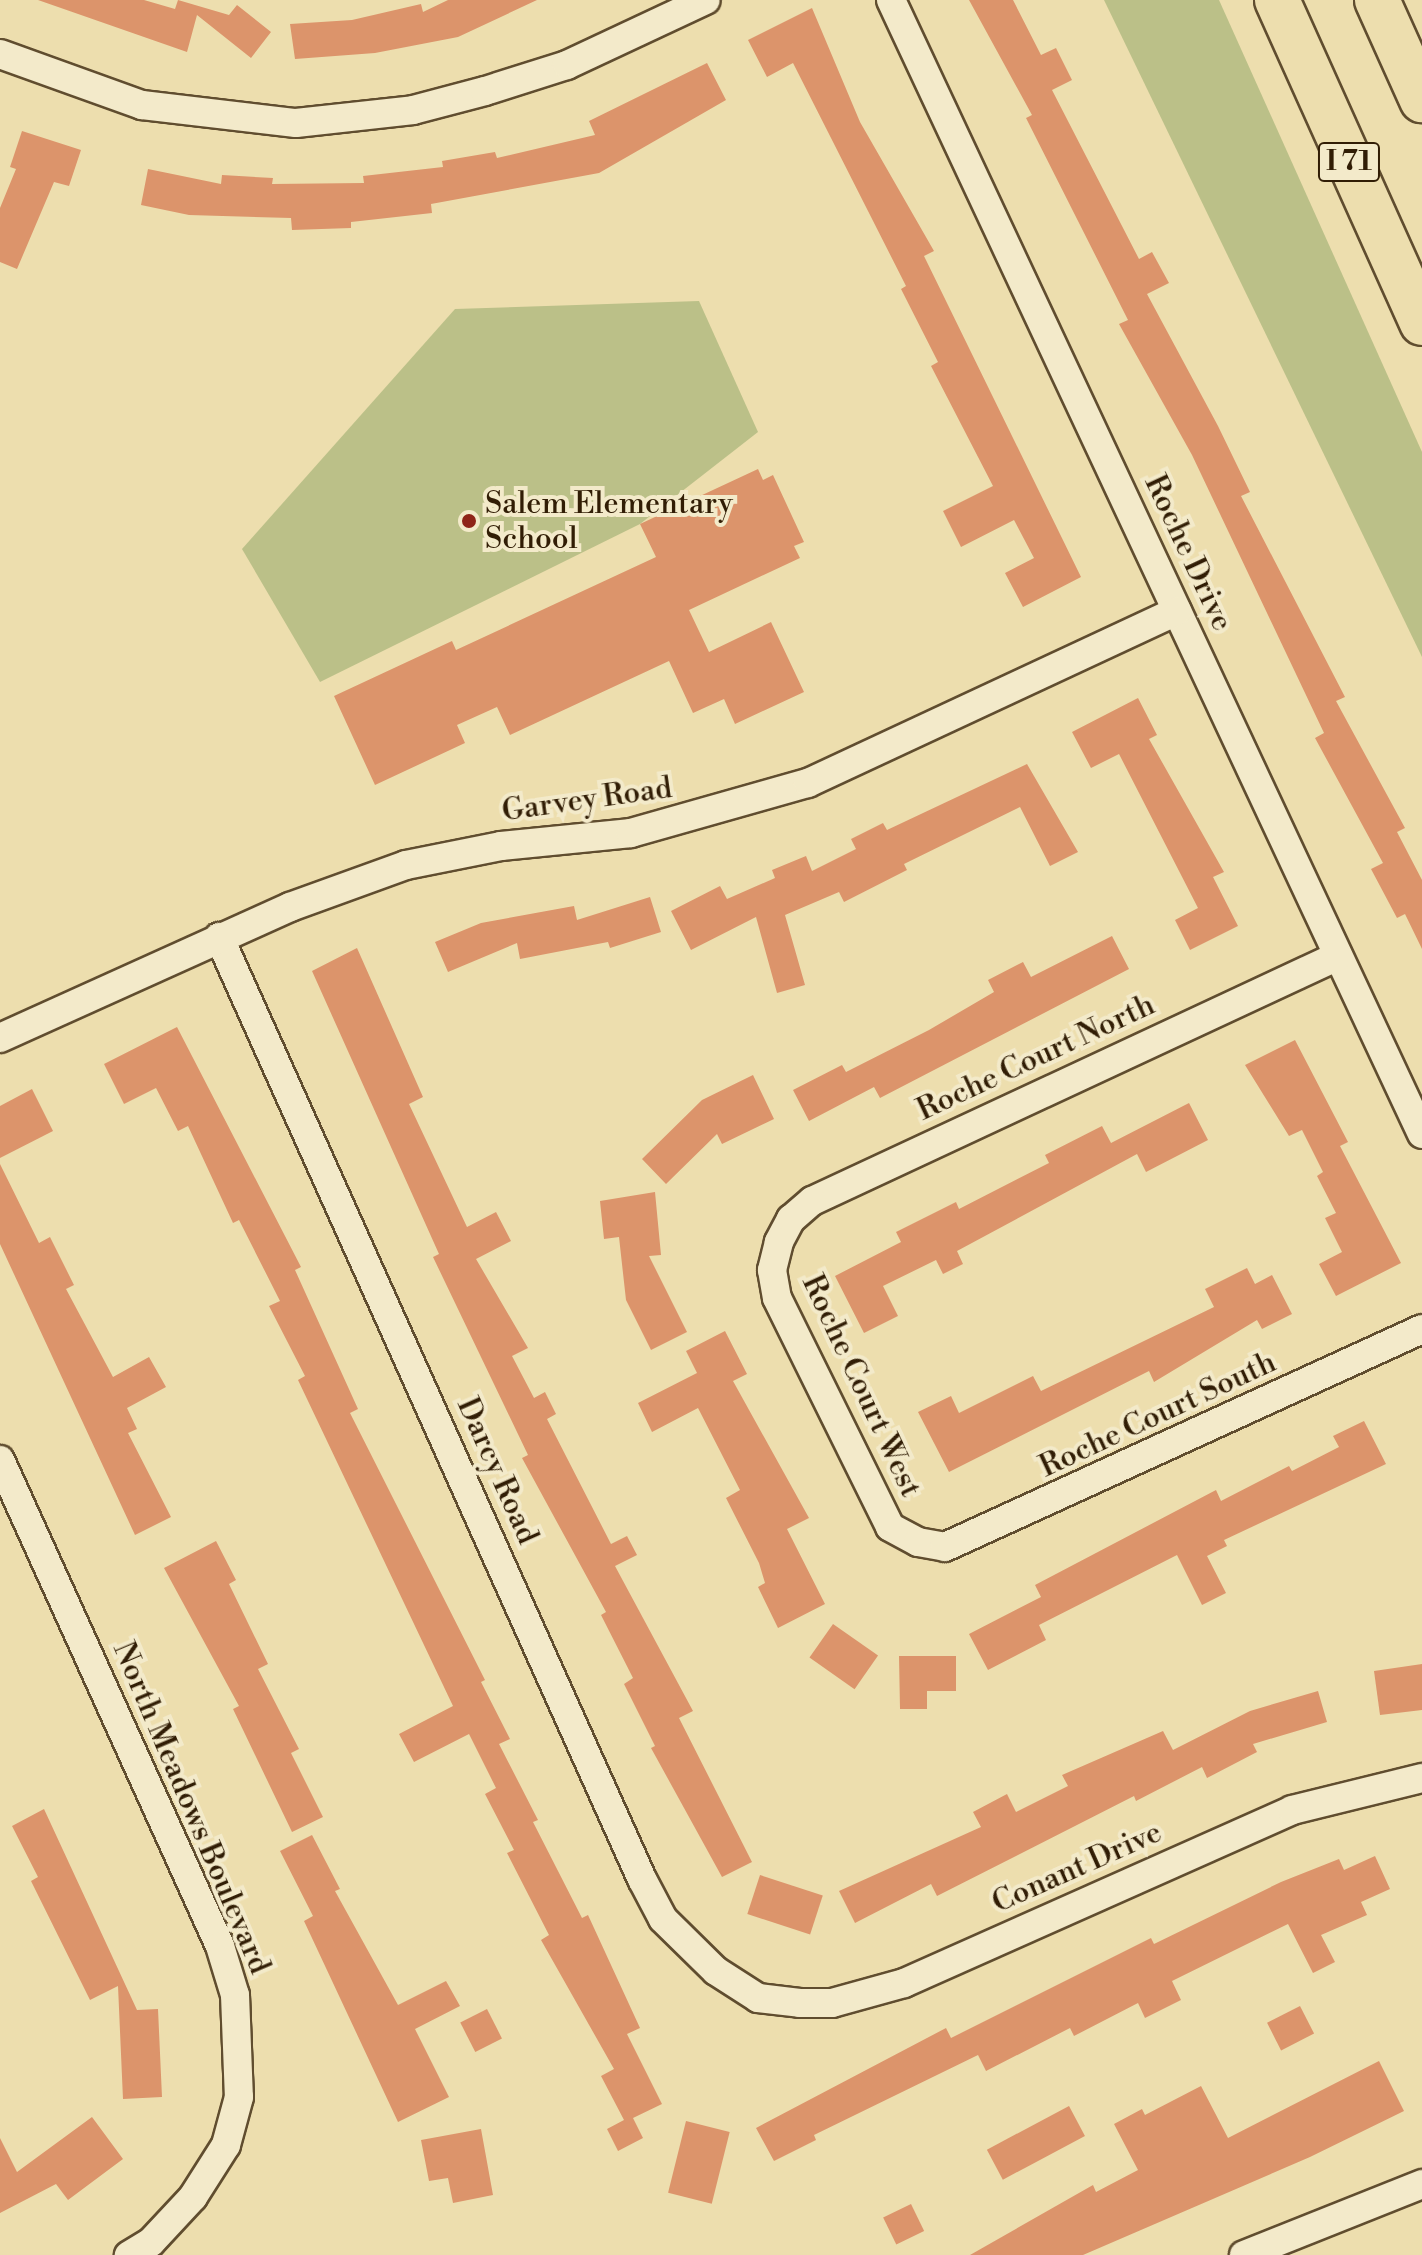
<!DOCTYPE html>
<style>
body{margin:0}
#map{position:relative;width:1422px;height:2255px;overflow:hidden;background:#eddeae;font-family:"Libre Bodoni",serif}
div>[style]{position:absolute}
.green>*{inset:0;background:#bbc088}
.building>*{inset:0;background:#dc946b;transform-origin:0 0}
.roads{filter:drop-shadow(2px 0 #604d2f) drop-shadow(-2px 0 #604d2f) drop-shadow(0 2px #604d2f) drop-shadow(0 -2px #604d2f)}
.street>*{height:28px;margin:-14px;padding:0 14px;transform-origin:14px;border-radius:14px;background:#f3eaca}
.highway>*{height:44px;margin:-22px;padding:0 22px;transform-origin:22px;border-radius:22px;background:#eddeae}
.dots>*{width:22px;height:22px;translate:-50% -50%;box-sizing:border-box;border:4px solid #f3eaca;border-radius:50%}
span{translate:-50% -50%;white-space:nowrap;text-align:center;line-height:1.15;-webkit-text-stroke:8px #f3eaca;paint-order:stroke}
.shield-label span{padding:2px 6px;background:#f3eaca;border:2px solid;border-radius:6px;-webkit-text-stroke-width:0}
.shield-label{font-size:28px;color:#311d05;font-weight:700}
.poi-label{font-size:30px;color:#311d05}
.left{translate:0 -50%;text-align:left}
.street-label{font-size:30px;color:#311d05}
</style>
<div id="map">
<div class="green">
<div style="clip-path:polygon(1104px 0,1219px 0,1422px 452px,1422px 657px)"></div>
<div style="clip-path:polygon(699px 301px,758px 432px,640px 524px,320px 682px,242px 549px,455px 309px)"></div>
</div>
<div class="building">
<div style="clip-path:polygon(38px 0,144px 0,175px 9px,178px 0,229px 15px,237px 5px,271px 32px,251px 58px,197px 15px,187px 52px)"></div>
<div style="clip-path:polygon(448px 0,537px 0,458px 37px,375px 53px,295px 59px,290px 24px,352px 20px,421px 4px,423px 12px)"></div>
<div style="clip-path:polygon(969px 0,1013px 0,1041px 55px,1056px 48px,1072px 80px,1052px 90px,1139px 259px,1152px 252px,1169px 283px,1147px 294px,1218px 426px,1250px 492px,1241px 496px,1345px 697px,1336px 701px,1405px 828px,1397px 832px,1422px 880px,1422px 949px,1405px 914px,1397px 918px,1371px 869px,1383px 863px,1315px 738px,1324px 733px,1192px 455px,1119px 324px,1128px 320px,1026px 118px,1032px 115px)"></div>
<div style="clip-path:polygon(812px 8px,860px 122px,934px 251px,924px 256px,1081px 577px,1023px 607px,1005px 573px,1034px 558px,1014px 520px,961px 547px,943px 511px,993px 486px,931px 366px,938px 362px,901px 289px,906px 286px,793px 63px,767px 77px,748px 40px)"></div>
<div style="clip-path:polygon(707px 63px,726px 100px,599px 173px,431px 204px,432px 213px,351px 222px,351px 228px,292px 230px,291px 218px,189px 215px,141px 205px,148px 169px,221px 184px,222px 175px,273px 178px,272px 184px,364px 183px,363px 176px,443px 167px,442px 161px,495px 152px,497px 158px,595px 135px,589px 121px)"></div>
<div style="clip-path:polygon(22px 131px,81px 150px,69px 186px,54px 182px,17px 269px,0 262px,0 208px,16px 169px,10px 167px)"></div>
<div style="clip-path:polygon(758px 469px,763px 480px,773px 475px,804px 542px,794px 546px,800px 558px,689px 610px,709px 652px,771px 622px,804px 692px,735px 724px,724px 699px,693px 713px,669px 661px,510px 735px,497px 707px,457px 725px,465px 743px,375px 785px,334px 696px,452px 641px,456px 650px,656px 557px,640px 524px)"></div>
<div style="clip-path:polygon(1138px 698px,1157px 735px,1149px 739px,1224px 872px,1213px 877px,1238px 926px,1190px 950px,1175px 920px,1198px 908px,1119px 754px,1091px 768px,1072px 732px)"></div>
<div style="clip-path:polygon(1027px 764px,1078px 852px,1050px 866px,1020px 807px,904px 864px,907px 870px,844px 902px,839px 892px,785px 915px,805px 985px,777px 993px,756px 917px,691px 950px,671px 911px,720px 886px,727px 899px,775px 878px,772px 870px,806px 856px,812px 871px,856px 849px,851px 839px,883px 823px,887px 830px)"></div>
<div style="clip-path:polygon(650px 897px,661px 932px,610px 948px,608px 942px,520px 959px,517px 943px,448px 972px,435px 942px,481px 923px,574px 906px,577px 920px)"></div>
<div style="clip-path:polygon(1112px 936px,1129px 969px,880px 1098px,874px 1087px,809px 1121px,793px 1090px,842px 1065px,846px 1072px,929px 1030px,994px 992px,988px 980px,1023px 962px,1031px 977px)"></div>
<div style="clip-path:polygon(357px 948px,423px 1097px,409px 1104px,467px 1227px,496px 1212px,511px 1241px,476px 1259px,528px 1348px,512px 1356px,534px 1398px,545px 1392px,556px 1414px,547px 1419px,611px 1544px,627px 1536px,637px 1555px,615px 1566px,693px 1711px,679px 1718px,752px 1862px,722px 1877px,651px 1748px,655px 1746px,624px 1684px,633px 1678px,601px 1615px,606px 1612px,522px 1458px,528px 1455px,433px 1257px,439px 1254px,312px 971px)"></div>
<div style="clip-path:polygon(177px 1027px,301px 1267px,295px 1270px,358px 1409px,350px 1413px,485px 1680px,481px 1682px,510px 1739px,499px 1744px,538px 1820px,533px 1822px,582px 1918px,588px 1915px,640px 2028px,627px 2034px,662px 2104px,633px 2118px,643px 2138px,618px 2151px,607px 2129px,624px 2120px,601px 2076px,614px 2069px,541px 1940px,549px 1935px,507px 1853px,514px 1850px,485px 1794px,496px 1788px,469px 1734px,414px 1762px,399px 1734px,453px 1706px,298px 1380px,305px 1376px,269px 1306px,280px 1301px,239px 1220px,233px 1223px,188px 1126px,178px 1131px,156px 1088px,124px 1104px,104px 1064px)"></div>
<div style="clip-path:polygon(1295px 1040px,1348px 1142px,1340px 1146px,1401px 1263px,1336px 1296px,1319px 1264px,1342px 1252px,1325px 1218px,1336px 1213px,1317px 1176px,1323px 1172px,1302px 1130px,1289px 1136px,1245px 1065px)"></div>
<div style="clip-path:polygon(753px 1075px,774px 1119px,722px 1144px,717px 1134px,666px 1184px,642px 1159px,702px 1100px)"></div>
<div style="clip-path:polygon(32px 1089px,53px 1131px,0 1158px,0 1106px)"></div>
<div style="clip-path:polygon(1189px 1103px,1208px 1140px,1146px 1172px,1137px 1154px,957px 1251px,963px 1264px,943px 1274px,936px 1260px,883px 1286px,898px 1316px,864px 1333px,835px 1276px,901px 1242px,896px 1232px,956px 1202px,959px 1209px,1049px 1163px,1045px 1155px,1102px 1126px,1111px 1143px)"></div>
<div style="clip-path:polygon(0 1164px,39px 1243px,50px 1237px,74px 1285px,66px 1289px,113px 1377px,149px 1357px,166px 1387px,127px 1408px,137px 1429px,128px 1433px,171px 1517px,135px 1535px,0 1244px)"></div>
<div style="clip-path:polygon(655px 1192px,661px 1255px,649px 1256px,687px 1332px,651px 1350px,626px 1300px,619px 1237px,604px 1239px,600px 1201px)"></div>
<div style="clip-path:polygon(1247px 1268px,1255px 1284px,1272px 1275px,1292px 1314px,1262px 1329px,1257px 1320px,1154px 1382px,1149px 1371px,949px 1472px,918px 1412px,951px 1396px,959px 1413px,1033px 1376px,1041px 1391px,1214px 1307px,1205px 1289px)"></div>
<div style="clip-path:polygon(725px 1331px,747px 1374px,733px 1381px,809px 1518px,787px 1529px,825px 1604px,778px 1628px,758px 1587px,765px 1583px,759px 1563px,726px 1498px,740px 1490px,698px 1408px,652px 1432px,638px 1403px,697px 1373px,686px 1351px)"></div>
<div style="clip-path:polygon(1364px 1421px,1386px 1464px,1224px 1540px,1227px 1546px,1207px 1556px,1226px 1593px,1202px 1605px,1177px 1555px,1039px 1625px,1046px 1640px,988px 1670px,969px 1634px,1041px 1597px,1035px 1585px,1216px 1490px,1221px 1501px,1289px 1466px,1292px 1471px,1339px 1447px,1333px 1436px)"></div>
<div style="clip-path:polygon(216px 1541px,236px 1580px,229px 1584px,268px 1664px,258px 1669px,299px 1749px,291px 1753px,323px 1817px,292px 1832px,233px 1709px,239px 1706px,164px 1568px)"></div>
<div style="left:833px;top:1624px;width:55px;height:41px;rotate:35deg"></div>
<div style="clip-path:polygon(899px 1656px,956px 1656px,956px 1691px,927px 1691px,927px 1709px,900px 1709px)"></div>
<div style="clip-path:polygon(1422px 1664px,1422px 1710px,1380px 1715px,1374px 1671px)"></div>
<div style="clip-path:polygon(1318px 1691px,1327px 1722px,1253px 1744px,1257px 1752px,1207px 1778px,1202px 1767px,1136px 1801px,1134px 1796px,937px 1896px,931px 1884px,855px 1923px,839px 1891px,981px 1827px,973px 1812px,1007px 1794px,1016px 1812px,1068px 1786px,1062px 1775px,1163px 1731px,1173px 1750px,1250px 1711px)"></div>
<div style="clip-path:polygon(44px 1809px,137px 2010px,158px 2009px,162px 2097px,123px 2099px,118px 1986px,90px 2000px,31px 1881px,38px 1877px,12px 1826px)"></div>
<div style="clip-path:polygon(312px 1835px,340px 1889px,335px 1891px,398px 2005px,446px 1981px,460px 2006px,415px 2029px,449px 2097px,398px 2122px,304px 1921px,313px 1916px,280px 1851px)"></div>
<div style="clip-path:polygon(1375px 1856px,1390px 1889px,1361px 1902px,1367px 1915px,1321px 1935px,1335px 1962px,1313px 1973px,1288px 1924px,1172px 1981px,1181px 2000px,1145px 2018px,1138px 2003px,1074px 2036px,1070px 2028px,986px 2071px,978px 2055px,814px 2135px,816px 2140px,774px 2161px,756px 2128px,946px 2028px,951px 2038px,1151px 1938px,1154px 1944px,1281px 1882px,1339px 1859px,1344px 1870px)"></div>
<div style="left:760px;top:1875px;width:66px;height:41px;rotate:18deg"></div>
<div style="left:1300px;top:2006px;width:31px;height:37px;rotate:63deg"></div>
<div style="left:487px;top:2009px;width:33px;height:30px;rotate:63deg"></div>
<div style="clip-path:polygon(1379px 2061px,1404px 2111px,1310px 2157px,1083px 2255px,970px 2255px,1093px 2185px,1096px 2192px,1138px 2170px,1114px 2124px,1142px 2109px,1145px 2115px,1201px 2086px,1228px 2138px)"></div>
<div style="left:1069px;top:2106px;width:34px;height:93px;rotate:62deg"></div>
<div style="clip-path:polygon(92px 2117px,123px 2159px,68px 2200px,56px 2184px,0 2213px,0 2138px,17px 2172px)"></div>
<div style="left:686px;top:2121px;width:45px;height:74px;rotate:14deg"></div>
<div style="clip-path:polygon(481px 2129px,493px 2195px,453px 2203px,448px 2178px,429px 2181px,421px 2140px)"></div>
<div style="left:911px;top:2204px;width:30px;height:31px;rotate:64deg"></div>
</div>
<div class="roads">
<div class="street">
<div style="left:891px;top:0;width:1252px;rotate:64.91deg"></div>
<div style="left:0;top:54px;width:151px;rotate:19.8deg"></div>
<div style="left:142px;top:105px;width:155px;rotate:6.7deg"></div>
<div style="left:296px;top:123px;width:118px;rotate:-6.3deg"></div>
<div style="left:413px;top:110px;width:74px;rotate:-14.8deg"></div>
<div style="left:485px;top:91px;width:86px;rotate:-17.6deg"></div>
<div style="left:567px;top:65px;width:153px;rotate:-25.1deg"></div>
<div style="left:219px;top:937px;width:1033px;rotate:65.82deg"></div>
<div style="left:642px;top:1879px;width:45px;rotate:62.3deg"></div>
<div style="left:663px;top:1919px;width:74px;rotate:44.5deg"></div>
<div style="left:716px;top:1971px;width:50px;rotate:32.7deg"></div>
<div style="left:758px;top:1998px;width:42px;rotate:6.8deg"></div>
<div style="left:800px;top:2003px;width:32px"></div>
<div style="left:832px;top:2003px;width:75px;rotate:-15.5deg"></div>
<div style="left:904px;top:1983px;width:425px;rotate:-24deg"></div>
<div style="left:1292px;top:1810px;width:134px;rotate:-13.8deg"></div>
<div style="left:1338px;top:956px;width:580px;rotate:155.02deg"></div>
<div style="left:812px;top:1201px;width:28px;rotate:139deg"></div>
<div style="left:791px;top:1219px;width:26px;rotate:118deg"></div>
<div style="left:779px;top:1242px;width:29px;rotate:104deg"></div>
<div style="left:772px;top:1270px;width:28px;rotate:80deg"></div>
<div style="left:777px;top:1298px;width:255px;rotate:63.7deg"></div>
<div style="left:890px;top:1527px;width:32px;rotate:28deg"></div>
<div style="left:918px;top:1542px;width:27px;rotate:10deg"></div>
<div style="left:945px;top:1547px;width:524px;rotate:-24.56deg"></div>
<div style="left:0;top:1038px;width:318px;rotate:-24.3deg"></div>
<div style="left:290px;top:907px;width:123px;rotate:-19.9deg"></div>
<div style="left:406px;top:865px;width:97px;rotate:-11.3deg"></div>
<div style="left:501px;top:846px;width:131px;rotate:-5.7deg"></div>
<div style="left:631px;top:833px;width:184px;rotate:-15.8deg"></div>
<div style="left:808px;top:783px;width:407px;rotate:-25deg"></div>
<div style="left:0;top:1460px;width:533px;rotate:65.64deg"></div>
<div style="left:220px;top:1946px;width:51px;rotate:73deg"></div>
<div style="left:235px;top:1995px;width:102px;rotate:87.8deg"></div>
<div style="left:239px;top:2097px;width:50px;rotate:105.2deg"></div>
<div style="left:226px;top:2145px;width:62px;rotate:122.4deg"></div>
<div style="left:193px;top:2197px;width:62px;rotate:133deg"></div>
<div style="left:151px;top:2242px;width:26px;rotate:149deg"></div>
<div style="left:1244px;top:2255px;width:192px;rotate:-21.7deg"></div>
</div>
<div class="highway">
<div style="left:1277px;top:0;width:354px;rotate:65.8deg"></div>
<div style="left:1377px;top:0;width:110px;rotate:65.8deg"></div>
</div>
</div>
<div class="dots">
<div style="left:469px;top:521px;background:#8f2418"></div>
</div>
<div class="shield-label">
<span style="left:1349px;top:162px">I 71</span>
</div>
<div class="poi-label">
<span class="left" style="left:485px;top:521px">Salem Elementary<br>School</span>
</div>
<div class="street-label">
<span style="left:1188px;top:553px;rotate:65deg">Roche Drive</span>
<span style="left:587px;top:800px;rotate:-8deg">Garvey Road</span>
<span style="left:1036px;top:1058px;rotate:-25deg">Roche Court North</span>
<span style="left:861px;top:1386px;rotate:65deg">Roche Court West</span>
<span style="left:1158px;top:1415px;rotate:-25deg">Roche Court South</span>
<span style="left:497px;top:1471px;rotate:66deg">Darcy Road</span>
<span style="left:191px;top:1808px;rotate:67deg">North Meadows Boulevard</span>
<span style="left:1077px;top:1868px;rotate:-24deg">Conant Drive</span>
</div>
</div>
